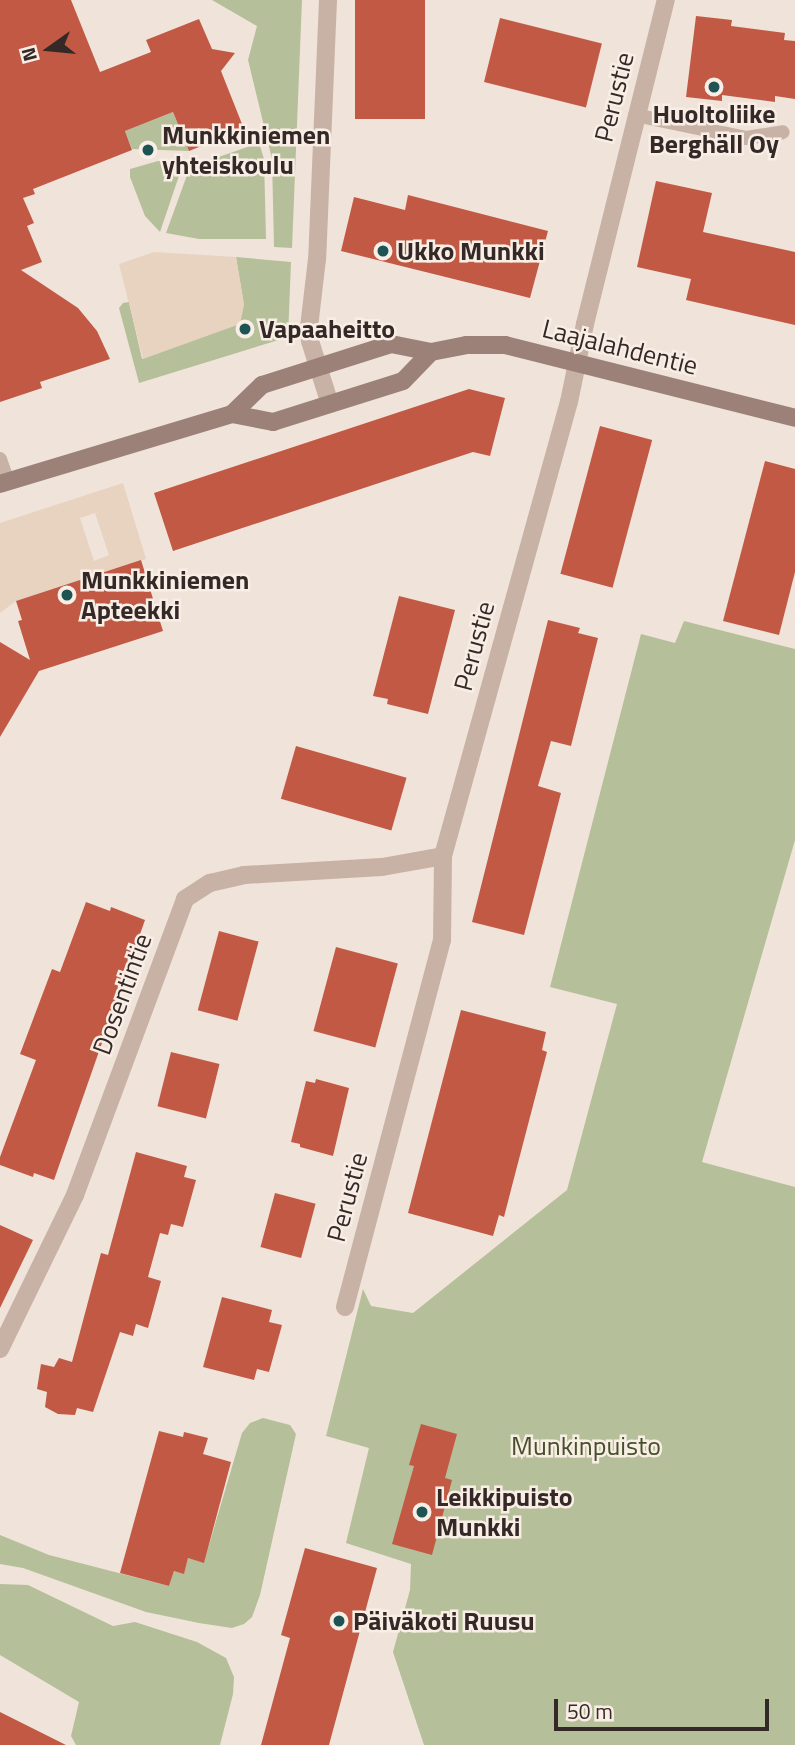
<!DOCTYPE html>
<meta charset="utf-8">
<style>
body{margin:0}
#map{position:relative;width:795px;height:1745px;overflow:hidden;background:#f0e3d9;font-family:"Titillium Web",sans-serif}
div>[style]{position:absolute}
.green>*{inset:0;background:#b5bf99}
.plaza>*{inset:0;background:#e8d3c0}
.building>*{inset:0;background:#c25945;transform-origin:0 0}
.lane>*{height:14px;margin:-7px;padding:0 7px;transform-origin:7px;border-radius:7px;background:#c8b2a5}
.street>*{height:18px;margin:-9px;padding:0 9px;transform-origin:9px;border-radius:9px;background:#c8b2a5}
.secondary>*{height:18px;margin:-9px;padding:0 9px;transform-origin:9px;border-radius:9px;background:#9b8177}
.dots>*{width:19px;height:19px;translate:-50% -50%;box-sizing:border-box;border:4px solid #f8eee5;border-radius:50%}
span{translate:-50% -50%;white-space:nowrap;text-align:center;line-height:1.15;-webkit-text-stroke:5px #f8eee5;paint-order:stroke}
.street-label{font-size:26px;color:#342926}
.poi-label{font-size:26px;color:#342926;font-weight:700}
.left{translate:0 -50%;text-align:left}
.park-label{font-size:26px;color:#46512b}
.north{position:absolute;left:14px;top:14px;width:70px;height:70px;-webkit-text-stroke:5px #f8eee5;paint-order:stroke;rotate:255deg;font-size:19px;font-weight:700;line-height:28px;text-align:center;color:#342926}
.north::after{content:'';display:block;margin:auto;width:24px;height:32px;background:#342926;clip-path:polygon(50% 0,100% 100%,50% 72%,0 100%)}
.scale{position:absolute;left:554px;top:1699px;width:215px;height:32px;box-sizing:border-box;border:4px solid #342926;border-top:0;padding-left:9px;font-size:21px;line-height:24px;white-space:nowrap;color:#342926;-webkit-text-stroke:5px #f8eee5;paint-order:stroke}
</style>
<div id="map">
<div class="green">
<div style="clip-path:polygon(212px 0,302px 0,292px 248px,274px 247px,272px 159px,248px 60px,257px 26px)"></div>
<div style="clip-path:polygon(173px 112px,189px 151px,132px 149px,125px 131px)"></div>
<div style="clip-path:polygon(259px 143px,264px 159px,266px 239px,199px 239px,166px 233px,190px 167px)"></div>
<div style="clip-path:polygon(158px 161px,183px 164px,160px 232px,145px 216px,130px 177px,130px 169px)"></div>
<div style="clip-path:polygon(236px 257px,291px 262px,288px 337px,139px 383px,119px 308px,123px 303px,129px 302px,142px 359px,244px 305px)"></div>
<div style="clip-path:polygon(684px 621px,795px 649px,795px 840px,702px 1162px,795px 1187px,795px 1745px,424px 1745px,393px 1652px,410px 1590px,411px 1564px,346px 1543px,369px 1448px,326px 1436px,363px 1289px,371px 1306px,413px 1313px,567px 1190px,617px 1004px,550px 987px,641px 634px,675px 643px)"></div>
<div style="clip-path:polygon(263px 1418px,290px 1425px,296px 1434px,260px 1595px,252px 1617px,244px 1624px,232px 1628px,199px 1623px,146px 1612px,23px 1568px,0 1564px,0 1535px,49px 1555px,169px 1586px,174px 1571px,184px 1573px,188px 1558px,204px 1562px,242px 1433px,250px 1423px)"></div>
<div style="clip-path:polygon(0 1584px,28px 1585px,113px 1626px,135px 1622px,197px 1642px,226px 1658px,234px 1677px,233px 1694px,220px 1745px,76px 1745px,71px 1736px,79px 1702px,0 1655px)"></div>
</div>
<div class="plaza">
<div style="clip-path:polygon(154px 252px,236px 257px,244px 305px,240px 324px,143px 359px,119px 264px)"></div>
<div style="clip-path:polygon(evenodd,123px 483px,146px 559px,16px 601px,0 613px,0 523px,123px 483px,95px 513px,109px 555px,94px 561px,80px 518px,95px 513px)"></div>
</div>
<div class="building">
<div style="clip-path:polygon(0 0,71px 0,100px 72px,151px 52px,146px 40px,199px 19px,212px 49px,235px 53px,221px 71px,244px 129px,189px 151px,173px 112px,125px 131px,132px 150px,33px 189px,35px 194px,23px 198px,34px 223px,27px 226px,42px 262px,21px 270px,78px 308px,97px 331px,110px 359px,40px 382px,42px 388px,0 402px)"></div>
<div style="left:355px;top:0;width:70px;height:119px"></div>
<div style="clip-path:polygon(696px 16px,732px 20px,731px 26px,785px 33px,784px 40px,795px 41px,795px 99px,775px 96px,775px 102px,722px 95px,722px 101px,686px 97px)"></div>
<div style="left:500px;top:18px;width:105px;height:66px;rotate:14deg"></div>
<div style="clip-path:polygon(656px 181px,712px 193px,703px 232px,795px 252px,795px 325px,686px 300px,691px 279px,637px 267px)"></div>
<div style="clip-path:polygon(408px 195px,548px 231px,530px 298px,341px 251px,354px 197px,405px 210px)"></div>
<div style="clip-path:polygon(469px 389px,505px 398px,490px 456px,473px 452px,173px 551px,154px 493px)"></div>
<div style="left:600px;top:426px;width:54px;height:153px;rotate:15deg"></div>
<div style="clip-path:polygon(765px 461px,795px 469px,795px 572px,779px 635px,723px 621px)"></div>
<div style="clip-path:polygon(141px 560px,163px 631px,39px 671px,0 737px,0 642px,30px 660px,18px 621px,22px 620px,16px 601px)"></div>
<div style="clip-path:polygon(399px 596px,455px 610px,428px 714px,387px 704px,388px 699px,373px 696px)"></div>
<div style="clip-path:polygon(548px 620px,580px 628px,578px 633px,598px 638px,571px 746px,551px 741px,538px 786px,561px 793px,524px 935px,472px 922px)"></div>
<div style="left:296px;top:746px;width:115px;height:55px;rotate:16deg"></div>
<div style="clip-path:polygon(86px 902px,110px 911px,111px 907px,145px 920px,54px 1180px,34px 1173px,33px 1177px,0 1165px,0 1157px,36px 1060px,20px 1054px,52px 969px,60px 972px)"></div>
<div style="left:219px;top:931px;width:41px;height:82px;rotate:15deg"></div>
<div style="left:336px;top:947px;width:64px;height:87px;rotate:15deg"></div>
<div style="clip-path:polygon(461px 1010px,546px 1032px,542px 1050px,547px 1052px,513px 1182px,504px 1217px,499px 1215px,493px 1236px,408px 1213px)"></div>
<div style="left:171px;top:1052px;width:50px;height:56px;rotate:14deg"></div>
<div style="clip-path:polygon(316px 1079px,349px 1088px,333px 1156px,300px 1147px,300px 1144px,291px 1142px,306px 1081px,315px 1083px)"></div>
<div style="clip-path:polygon(136px 1152px,187px 1166px,184px 1177px,196px 1180px,183px 1227px,171px 1224px,168px 1235px,160px 1233px,148px 1277px,161px 1281px,148px 1328px,136px 1324px,133px 1336px,120px 1332px,93px 1412px,77px 1408px,75px 1415px,58px 1414px,45px 1407px,47px 1392px,37px 1389px,41px 1364px,54px 1367px,59px 1358px,72px 1362px,101px 1253px,108px 1255px)"></div>
<div style="left:275px;top:1193px;width:42px;height:56px;rotate:15deg"></div>
<div style="clip-path:polygon(0 1225px,33px 1240px,0 1308px)"></div>
<div style="clip-path:polygon(222px 1297px,272px 1310px,269px 1322px,282px 1325px,269px 1372px,257px 1369px,254px 1380px,203px 1367px)"></div>
<div style="clip-path:polygon(421px 1424px,457px 1434px,445px 1478px,452px 1480px,432px 1555px,392px 1544px,414px 1466px,409px 1465px)"></div>
<div style="clip-path:polygon(159px 1431px,183px 1437px,184px 1432px,208px 1438px,203px 1454px,231px 1462px,204px 1563px,188px 1558px,184px 1574px,174px 1571px,169px 1586px,120px 1573px)"></div>
<div style="clip-path:polygon(305px 1548px,377px 1568px,329px 1745px,261px 1745px,290px 1638px,281px 1635px)"></div>
<div style="clip-path:polygon(0 1712px,66px 1745px,0 1745px)"></div>
</div>
<div class="lane">
<div style="left:635px;top:115px;width:113px;rotate:11.7deg"></div>
<div style="left:746px;top:138px;width:37px;rotate:-9deg"></div>
<div style="left:0;top:459px;width:24px;rotate:71deg"></div>
</div>
<div class="street">
<div style="left:328px;top:0;width:259px;rotate:92.4deg"></div>
<div style="left:317px;top:259px;width:68px;rotate:96.7deg"></div>
<div style="left:309px;top:327px;width:14px;rotate:86deg"></div>
<div style="left:310px;top:341px;width:66px;rotate:72.4deg"></div>
<div style="left:345px;top:1307px;width:380px;rotate:-75.2deg"></div>
<div style="left:442px;top:940px;width:84px;rotate:-89.3deg"></div>
<div style="left:443px;top:856px;width:471px;rotate:-74.5deg"></div>
<div style="left:569px;top:402px;width:80px;rotate:-78.4deg"></div>
<div style="left:585px;top:324px;width:334px;rotate:-76deg"></div>
<div style="left:0;top:1349px;width:171px;rotate:-64deg"></div>
<div style="left:75px;top:1195px;width:316px;rotate:-69.6deg"></div>
<div style="left:185px;top:899px;width:30px;rotate:-33deg"></div>
<div style="left:210px;top:883px;width:35px;rotate:-13deg"></div>
<div style="left:244px;top:875px;width:138px;rotate:-3.3deg"></div>
<div style="left:382px;top:867px;width:62px;rotate:-10.2deg"></div>
</div>
<div class="secondary">
<div style="left:232px;top:414px;width:42px;rotate:11deg"></div>
<div style="left:273px;top:422px;width:136px;rotate:-17.5deg"></div>
<div style="left:403px;top:381px;width:40px;rotate:-46deg"></div>
<div style="left:0;top:484px;width:242px;rotate:-16.8deg"></div>
<div style="left:232px;top:414px;width:42px;rotate:-44deg"></div>
<div style="left:262px;top:385px;width:135px;rotate:-17.6deg"></div>
<div style="left:391px;top:344px;width:41px;rotate:11.3deg"></div>
<div style="left:431px;top:352px;width:36px;rotate:-11deg"></div>
<div style="left:466px;top:345px;width:39px"></div>
<div style="left:505px;top:345px;width:299px;rotate:14.1deg"></div>
</div>
<div class="dots">
<div style="left:714px;top:87px;background:#1d5453"></div>
<div style="left:148px;top:150px;background:#1d5453"></div>
<div style="left:383px;top:251px;background:#1d5453"></div>
<div style="left:245px;top:329px;background:#1d5453"></div>
<div style="left:67px;top:595px;background:#1d5453"></div>
<div style="left:422px;top:1512px;background:#1d5453"></div>
<div style="left:339px;top:1621px;background:#1d5453"></div>
</div>
<div class="street-label">
<span style="left:614px;top:97px;rotate:-76deg">Perustie</span>
<span style="left:620px;top:347px;rotate:14deg">Laajalahdentie</span>
<span style="left:474px;top:646px;rotate:-75deg">Perustie</span>
<span style="left:122px;top:994px;rotate:-70deg">Dosentintie</span>
<span style="left:347px;top:1197px;rotate:-75deg">Perustie</span>
</div>
<div class="poi-label">
<span style="left:714px;top:129px">Huoltoliike<br>Berghäll Oy</span>
<span class="left" style="left:162px;top:150px">Munkkiniemen<br>yhteiskoulu</span>
<span class="left" style="left:397px;top:251px">Ukko Munkki</span>
<span class="left" style="left:259px;top:329px">Vapaaheitto</span>
<span class="left" style="left:81px;top:595px">Munkkiniemen<br>Apteekki</span>
<span class="left" style="left:436px;top:1512px">Leikkipuisto<br>Munkki</span>
<span class="left" style="left:353px;top:1621px">Päiväkoti Ruusu</span>
</div>
<div class="park-label">
<span style="left:586px;top:1446px">Munkinpuisto</span>
</div>
<div class="north">N</div>
<div class="scale">50 m</div>
</div>
